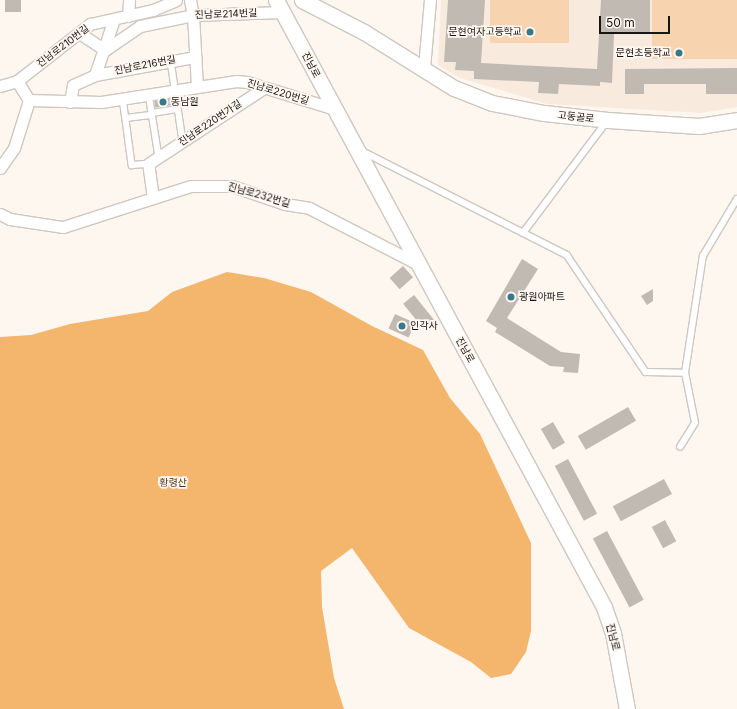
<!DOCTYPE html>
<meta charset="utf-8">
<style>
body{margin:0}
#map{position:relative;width:737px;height:709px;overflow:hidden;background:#fef7f0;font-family:Inter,"Noto Sans KR",sans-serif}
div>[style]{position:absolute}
.built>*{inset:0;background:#f8ebde}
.green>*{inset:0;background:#f7d4af;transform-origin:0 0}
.forest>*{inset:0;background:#f4b56c}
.building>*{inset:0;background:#c1bab3;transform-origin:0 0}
.roads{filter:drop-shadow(1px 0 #cec7c0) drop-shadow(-1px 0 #cec7c0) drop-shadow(0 1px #cec7c0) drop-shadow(0 -1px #cec7c0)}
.lane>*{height:5.5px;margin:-2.75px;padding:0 2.75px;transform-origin:2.75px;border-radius:2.75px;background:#fff}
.street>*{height:11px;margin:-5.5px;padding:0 5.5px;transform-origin:5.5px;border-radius:5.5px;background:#fff}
.secondary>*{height:15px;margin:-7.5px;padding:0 7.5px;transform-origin:7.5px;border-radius:7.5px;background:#fff}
.dots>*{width:11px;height:11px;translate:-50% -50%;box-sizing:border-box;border:2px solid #fef7f0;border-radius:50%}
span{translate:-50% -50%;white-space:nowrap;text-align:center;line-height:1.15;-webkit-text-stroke:3.5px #fef7f0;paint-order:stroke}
.street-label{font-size:10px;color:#181613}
.poi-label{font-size:10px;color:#181613}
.right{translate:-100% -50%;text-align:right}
.left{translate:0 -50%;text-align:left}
.park-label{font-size:10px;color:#4a3011}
.scale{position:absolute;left:599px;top:16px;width:71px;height:18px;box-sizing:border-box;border:2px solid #181613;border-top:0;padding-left:5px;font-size:12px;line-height:14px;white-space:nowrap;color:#181613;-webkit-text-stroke:3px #fef7f0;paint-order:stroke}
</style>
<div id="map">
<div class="built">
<div style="clip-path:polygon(441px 0,737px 0,737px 107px,701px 113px,547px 104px,460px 78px,438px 65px)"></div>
</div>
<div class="green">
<div style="left:490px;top:0;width:79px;height:43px"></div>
<div style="left:652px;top:0;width:85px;height:59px"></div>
</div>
<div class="forest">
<div style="clip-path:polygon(227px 272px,264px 278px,311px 292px,372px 326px,423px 350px,450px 398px,480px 434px,531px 543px,531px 631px,526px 652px,511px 674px,491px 678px,471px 662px,409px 628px,352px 548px,321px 571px,322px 607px,334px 678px,344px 709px,0 709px,0 337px,31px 335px,70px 324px,148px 311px,172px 292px)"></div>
</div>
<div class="building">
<div style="left:5px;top:0;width:16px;height:12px"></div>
<div style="clip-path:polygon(448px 0,485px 0,481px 63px,597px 69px,601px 0,650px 0,650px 34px,614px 34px,612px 83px,600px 82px,600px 86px,559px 84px,558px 94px,538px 93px,539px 82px,474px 79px,474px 71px,455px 70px,456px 62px,444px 62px)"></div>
<div style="clip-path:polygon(737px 68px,737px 94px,706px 94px,706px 84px,644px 84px,644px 94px,625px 94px,625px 69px)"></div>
<div style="left:172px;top:98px;width:7px;height:18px;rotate:82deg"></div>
<div style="clip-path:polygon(522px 259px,538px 269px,507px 318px,561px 352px,580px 354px,578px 373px,563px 372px,564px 367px,550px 366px,495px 332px,497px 328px,486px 321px)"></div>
<div style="left:403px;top:266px;width:15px;height:18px;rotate:48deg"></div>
<div style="clip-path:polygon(653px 289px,653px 301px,647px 305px,641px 296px)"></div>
<div style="left:414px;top:295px;width:33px;height:14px;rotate:51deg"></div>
<div style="left:395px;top:314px;width:22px;height:16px;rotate:24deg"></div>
<div style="left:628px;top:407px;width:16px;height:58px;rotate:60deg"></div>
<div style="left:553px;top:422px;width:24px;height:14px;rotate:60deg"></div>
<div style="left:568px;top:459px;width:62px;height:15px;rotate:62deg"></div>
<div style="left:664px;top:479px;width:17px;height:58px;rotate:62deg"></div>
<div style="left:665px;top:520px;width:24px;height:15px;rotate:62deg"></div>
<div style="left:607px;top:531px;width:78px;height:16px;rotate:62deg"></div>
</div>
<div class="roads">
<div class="lane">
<div style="left:171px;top:61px;width:81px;rotate:81.5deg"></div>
<div style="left:149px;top:94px;width:64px;rotate:81deg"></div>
<div style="left:123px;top:98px;width:68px;rotate:82.3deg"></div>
<div style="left:132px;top:165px;width:16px;rotate:-4deg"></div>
<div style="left:152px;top:113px;width:26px;rotate:-9deg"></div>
<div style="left:126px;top:118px;width:26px;rotate:-7deg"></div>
<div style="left:362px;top:151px;width:230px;rotate:26.9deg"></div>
<div style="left:567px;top:255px;width:141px;rotate:56deg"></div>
<div style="left:646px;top:372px;width:39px;rotate:1deg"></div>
<div style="left:523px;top:233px;width:140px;rotate:-53.1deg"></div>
<div style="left:680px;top:447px;width:28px;rotate:-58deg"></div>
<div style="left:695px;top:423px;width:51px;rotate:-101.3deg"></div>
<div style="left:685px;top:373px;width:118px;rotate:-81.3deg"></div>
<div style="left:703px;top:256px;width:66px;rotate:-59.2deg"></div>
</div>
<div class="street">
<div style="left:190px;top:0;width:15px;rotate:79deg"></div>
<div style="left:193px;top:15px;width:71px;rotate:86.8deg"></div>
<div style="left:128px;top:16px;width:16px;rotate:-86deg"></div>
<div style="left:79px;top:33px;width:31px;rotate:33deg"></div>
<div style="left:105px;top:50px;width:42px;rotate:-34.4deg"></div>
<div style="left:140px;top:26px;width:54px;rotate:-11.7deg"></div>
<div style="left:193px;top:15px;width:90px;rotate:-1.9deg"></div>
<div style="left:424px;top:68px;width:68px;rotate:-85deg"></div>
<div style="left:95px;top:75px;width:59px;rotate:-71.3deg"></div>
<div style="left:17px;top:81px;width:22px;rotate:58deg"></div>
<div style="left:0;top:86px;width:18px;rotate:-16deg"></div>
<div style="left:17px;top:81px;width:93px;rotate:-38deg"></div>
<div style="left:90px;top:24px;width:65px;rotate:-12.5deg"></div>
<div style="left:153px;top:10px;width:25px;rotate:-23deg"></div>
<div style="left:29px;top:100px;width:72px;rotate:1.6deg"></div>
<div style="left:101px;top:102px;width:137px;rotate:-8.8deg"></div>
<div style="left:236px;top:81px;width:11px;rotate:5deg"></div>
<div style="left:247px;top:82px;width:92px;rotate:17.1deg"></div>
<div style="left:70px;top:102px;width:17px;rotate:-80deg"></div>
<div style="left:73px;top:85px;width:24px;rotate:-24deg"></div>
<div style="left:95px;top:75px;width:102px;rotate:-10.2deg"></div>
<div style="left:0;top:168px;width:24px;rotate:-55deg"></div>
<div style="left:14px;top:148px;width:50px;rotate:-72.6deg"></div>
<div style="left:153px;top:198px;width:34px;rotate:-98deg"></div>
<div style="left:148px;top:164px;width:136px;rotate:-33.3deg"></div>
<div style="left:0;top:214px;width:11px;rotate:27deg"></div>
<div style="left:10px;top:219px;width:54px;rotate:8.6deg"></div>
<div style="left:63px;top:227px;width:134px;rotate:-17.8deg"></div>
<div style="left:191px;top:186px;width:41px"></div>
<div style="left:232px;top:186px;width:56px;rotate:18.8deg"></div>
<div style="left:285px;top:204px;width:24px;rotate:9deg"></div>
<div style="left:309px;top:208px;width:120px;rotate:27.2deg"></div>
</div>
<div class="secondary">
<div style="left:276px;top:0;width:690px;rotate:61.61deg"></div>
<div style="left:604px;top:607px;width:28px;rotate:71deg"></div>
<div style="left:613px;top:633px;width:77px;rotate:79.6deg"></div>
<div style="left:302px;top:0;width:70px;rotate:27.3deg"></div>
<div style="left:364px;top:32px;width:106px;rotate:31.9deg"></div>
<div style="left:454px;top:88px;width:41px;rotate:21.5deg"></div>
<div style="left:492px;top:103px;width:53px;rotate:10.9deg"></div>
<div style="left:544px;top:113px;width:64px;rotate:6.2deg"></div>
<div style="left:608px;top:120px;width:91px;rotate:3.8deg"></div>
<div style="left:699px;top:126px;width:38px;rotate:-9deg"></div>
</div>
</div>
<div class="dots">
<div style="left:530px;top:32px;background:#37798b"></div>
<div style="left:679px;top:53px;background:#37798b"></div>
<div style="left:163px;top:102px;background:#37798b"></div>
<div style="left:511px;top:297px;background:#37798b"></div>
<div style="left:402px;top:326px;background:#37798b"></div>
</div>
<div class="street-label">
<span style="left:226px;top:14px;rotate:-2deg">진남로214번길</span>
<span style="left:63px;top:46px;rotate:-37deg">진남로210번길</span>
<span style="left:145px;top:65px;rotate:-11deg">진남로216번길</span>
<span style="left:311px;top:65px;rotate:62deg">진남로</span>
<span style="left:278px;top:92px;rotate:17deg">진남로220번길</span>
<span style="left:576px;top:117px;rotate:6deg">고동골로</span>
<span style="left:210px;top:123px;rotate:-34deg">진남로220번가길</span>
<span style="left:259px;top:195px;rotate:16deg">진남로232번길</span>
<span style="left:465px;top:350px;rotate:61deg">진남로</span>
<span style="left:613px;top:637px;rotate:76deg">진남로</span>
</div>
<div class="poi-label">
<span class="right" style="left:522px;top:32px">문현여자고등학교</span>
<span class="right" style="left:671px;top:53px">문현초등학교</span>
<span class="left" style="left:171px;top:102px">동남원</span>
<span class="left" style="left:519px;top:297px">광원아파트</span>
<span class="left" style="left:410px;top:326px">인각사</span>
</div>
<div class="park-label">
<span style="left:173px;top:483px">황령산</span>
</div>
<div class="scale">50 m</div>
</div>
